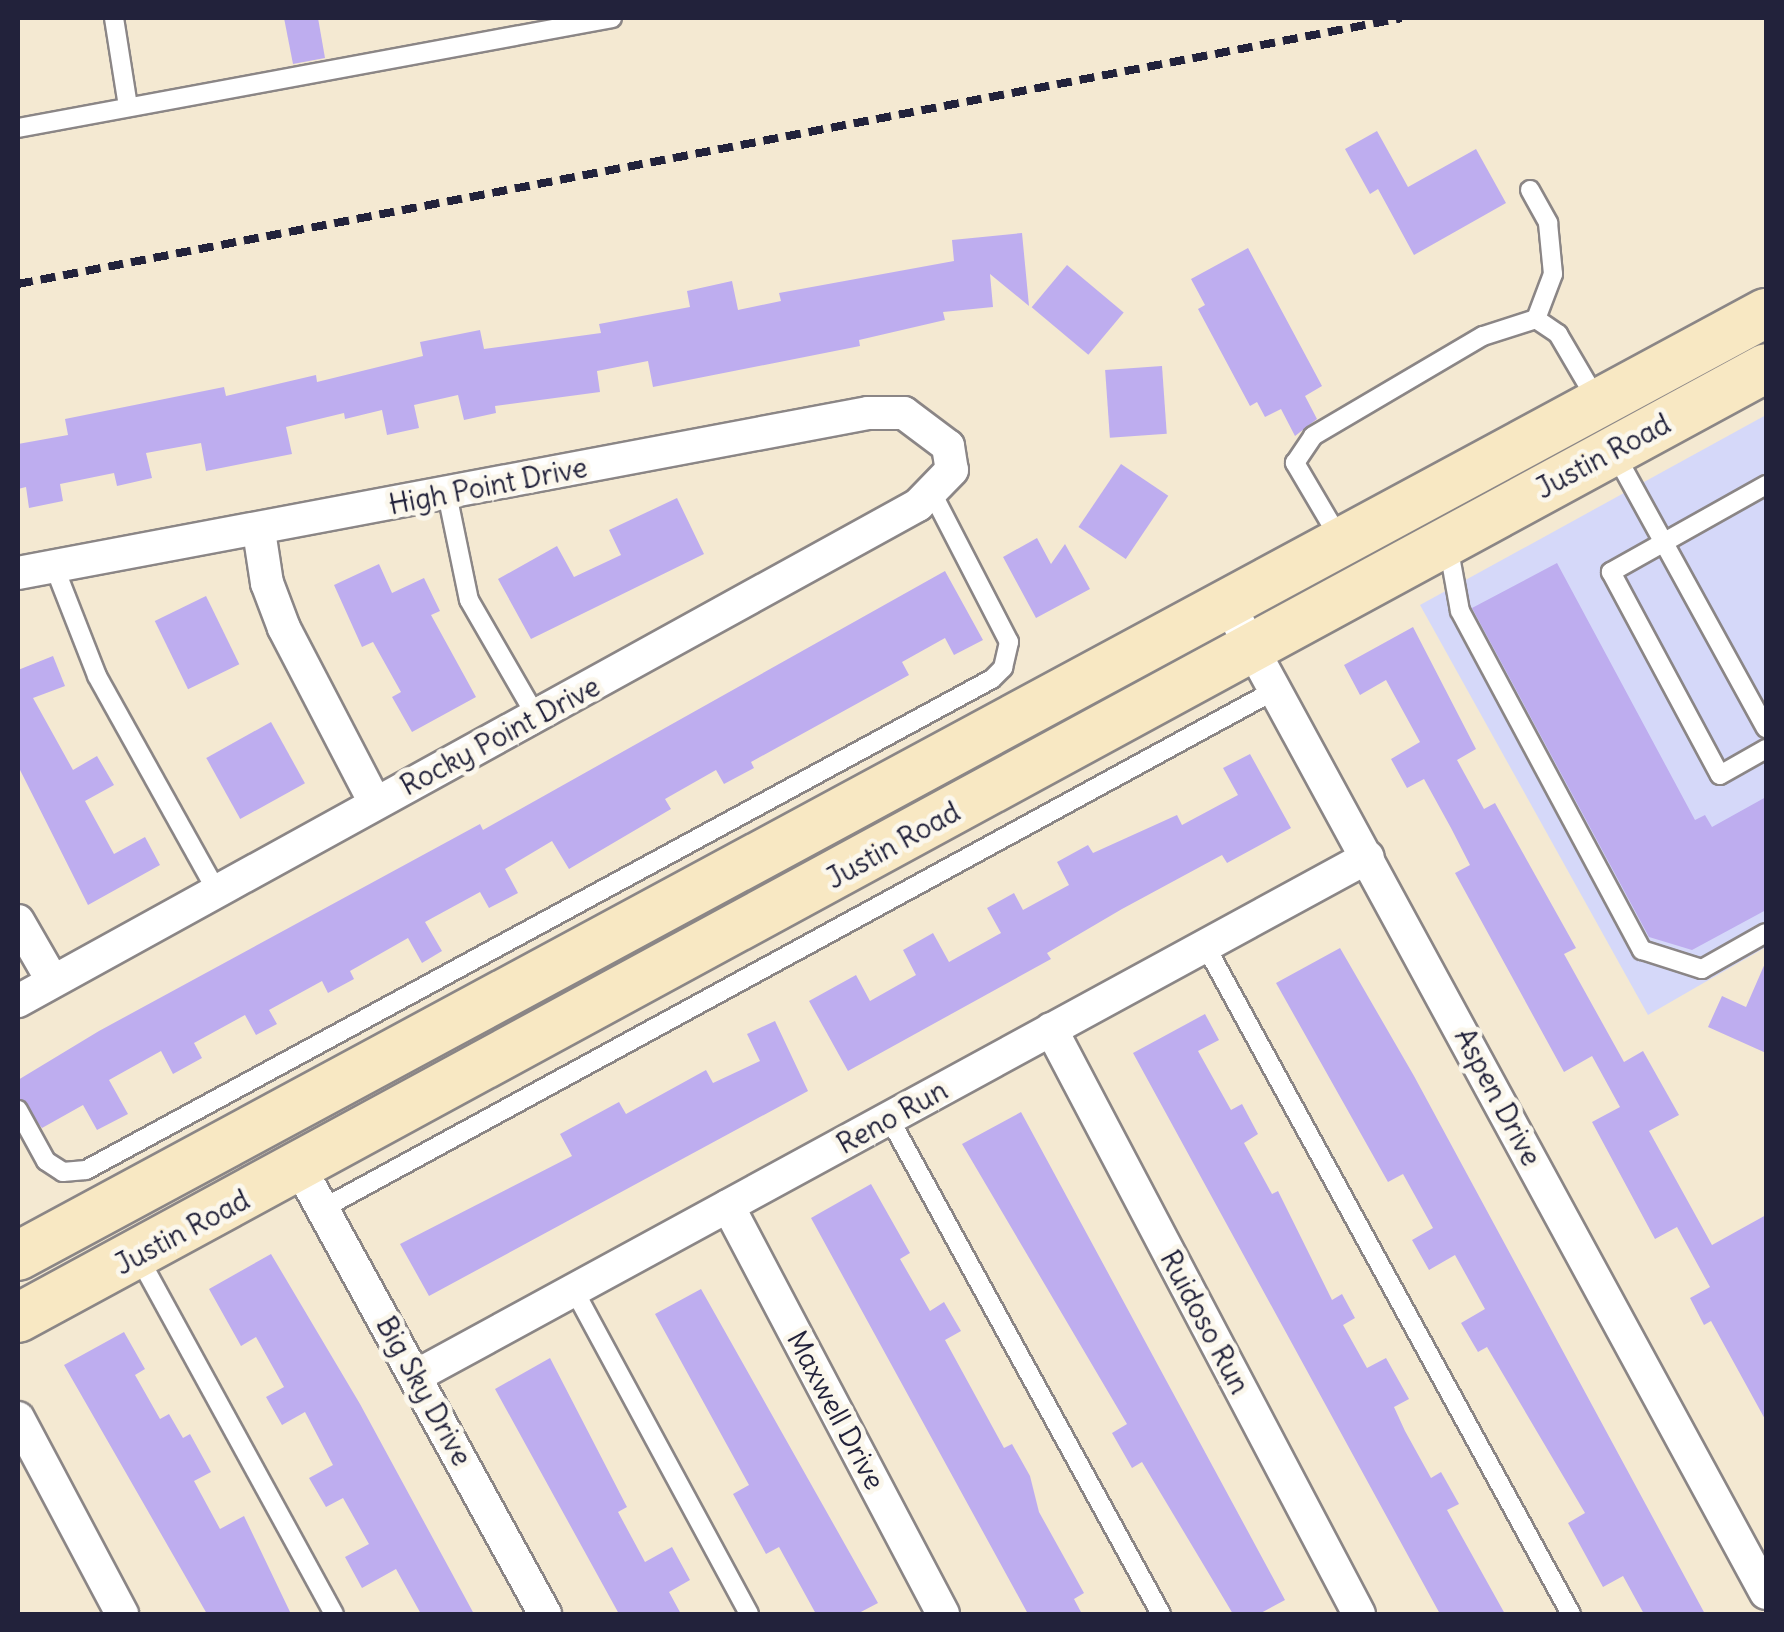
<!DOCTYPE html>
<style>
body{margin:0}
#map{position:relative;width:1784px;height:1632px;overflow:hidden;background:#f4e9d2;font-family:Delius,sans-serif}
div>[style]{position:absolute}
.built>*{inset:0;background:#d5d8f9}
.building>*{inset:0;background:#beadef;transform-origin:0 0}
.roads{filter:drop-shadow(2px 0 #8b8686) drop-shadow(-2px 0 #8b8686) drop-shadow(0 2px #8b8686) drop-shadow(0 -2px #8b8686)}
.lane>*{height:18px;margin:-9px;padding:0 9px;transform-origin:9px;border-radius:9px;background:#fff}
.street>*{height:32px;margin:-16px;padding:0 16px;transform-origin:16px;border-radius:16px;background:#fff}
.secondary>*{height:48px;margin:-24px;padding:0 24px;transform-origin:24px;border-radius:24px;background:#f8e8c3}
.rail>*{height:8px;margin-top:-4px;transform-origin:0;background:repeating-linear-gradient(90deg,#22223b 0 15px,transparent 0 23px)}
span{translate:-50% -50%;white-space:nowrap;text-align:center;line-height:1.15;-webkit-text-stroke:10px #fbf7ec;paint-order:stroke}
.street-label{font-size:28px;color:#22223b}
.frame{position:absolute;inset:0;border:20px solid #22223b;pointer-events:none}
</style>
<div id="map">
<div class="built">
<div style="clip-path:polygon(1766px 415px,1766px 947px,1648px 1015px,1420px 605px)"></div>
</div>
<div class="building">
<div style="clip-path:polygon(284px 18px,318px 18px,325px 58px,293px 64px)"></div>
<div style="clip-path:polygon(1377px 131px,1408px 187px,1476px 149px,1506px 203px,1414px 255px,1378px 189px,1370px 194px,1345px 149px)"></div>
<div style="clip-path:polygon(1022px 233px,1029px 306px,990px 274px,993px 307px,943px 312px,945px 320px,859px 340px,860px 346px,653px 387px,648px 361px,597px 371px,600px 392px,495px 406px,496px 413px,464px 420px,458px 395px,414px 405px,419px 428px,387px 435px,382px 410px,345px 419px,344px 413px,286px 427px,292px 454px,206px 471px,201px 443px,146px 453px,152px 478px,117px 486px,114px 473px,60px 484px,63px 501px,29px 508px,26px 487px,18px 489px,18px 444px,68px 435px,65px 419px,224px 387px,226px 396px,316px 375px,317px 382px,423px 356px,420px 342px,480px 330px,484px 349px,601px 333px,599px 324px,690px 307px,687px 291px,732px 281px,738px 310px,781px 301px,779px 293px,954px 261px,952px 240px)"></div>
<div style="clip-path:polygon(1248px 248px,1322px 386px,1305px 396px,1317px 419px,1295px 436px,1281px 409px,1265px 417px,1257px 402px,1250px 406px,1198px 309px,1205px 305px,1191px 279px)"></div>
<div style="left:1067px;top:265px;width:74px;height:55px;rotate:40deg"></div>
<div style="left:1162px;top:366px;width:68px;height:57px;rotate:86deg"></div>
<div style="left:1121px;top:464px;width:57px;height:76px;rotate:34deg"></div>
<div style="clip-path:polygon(677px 498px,704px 554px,531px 639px,498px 579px,557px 546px,574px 577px,621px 555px,609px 530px)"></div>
<div style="clip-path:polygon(1037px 538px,1051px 564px,1065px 544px,1090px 589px,1036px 618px,1003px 557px)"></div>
<div style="clip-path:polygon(1557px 563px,1695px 820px,1705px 815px,1712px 827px,1766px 797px,1766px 910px,1692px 950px,1649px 937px,1472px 608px)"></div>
<div style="clip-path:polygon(379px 564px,392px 593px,424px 578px,440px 611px,431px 615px,476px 697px,412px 732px,392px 697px,401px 692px,373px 642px,362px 647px,334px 585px)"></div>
<div style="clip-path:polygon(945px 571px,983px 640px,954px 655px,945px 638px,902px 662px,909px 675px,751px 762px,754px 768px,724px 784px,716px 770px,665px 799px,671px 809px,569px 869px,552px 841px,505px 869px,518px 893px,489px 908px,480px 892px,425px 922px,442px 951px,422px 963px,408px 938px,350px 971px,354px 979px,328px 993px,322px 981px,269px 1010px,277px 1024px,256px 1035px,245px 1015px,194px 1043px,202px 1058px,173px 1074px,161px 1051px,109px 1080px,128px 1114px,97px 1130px,83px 1105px,42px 1128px,18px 1098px,18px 1080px,99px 1031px,480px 824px,483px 830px)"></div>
<div style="left:206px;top:596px;width:76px;height:57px;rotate:64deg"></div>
<div style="clip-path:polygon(1413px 627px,1476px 749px,1457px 760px,1484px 809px,1495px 803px,1576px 948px,1564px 954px,1624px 1062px,1643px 1051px,1679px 1115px,1649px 1131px,1712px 1245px,1766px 1215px,1766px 1421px,1711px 1321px,1704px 1325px,1690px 1298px,1710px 1287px,1677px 1227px,1655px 1239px,1592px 1122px,1620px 1107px,1592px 1056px,1564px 1072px,1455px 873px,1470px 865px,1451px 828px,1424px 779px,1407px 788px,1391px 759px,1420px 742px,1386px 680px,1360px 695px,1344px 665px)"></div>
<div style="clip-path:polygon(53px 656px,65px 686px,33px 698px,73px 770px,97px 756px,114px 785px,85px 801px,114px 854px,145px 837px,160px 865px,88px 905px,18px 766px,18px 670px)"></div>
<div style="left:271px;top:722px;width:70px;height:74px;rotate:61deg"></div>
<div style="clip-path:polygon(1250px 754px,1291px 828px,1227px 863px,1222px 855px,1122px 909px,1047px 953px,1051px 959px,848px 1071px,809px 1001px,856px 975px,870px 1001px,916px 975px,903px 950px,933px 933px,949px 962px,1001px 933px,987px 908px,1014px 893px,1023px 910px,1069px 885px,1057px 862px,1088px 845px,1093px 853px,1177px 815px,1182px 825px,1238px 795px,1223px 768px)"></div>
<div style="clip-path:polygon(1340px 948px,1414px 1076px,1705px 1614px,1644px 1614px,1623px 1576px,1603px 1587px,1568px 1523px,1585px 1513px,1487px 1347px,1478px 1352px,1461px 1323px,1485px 1309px,1455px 1255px,1429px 1270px,1412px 1240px,1433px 1228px,1403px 1174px,1388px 1182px,1276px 983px)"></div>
<div style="clip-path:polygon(1766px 961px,1766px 1053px,1708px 1027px,1722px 996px,1746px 1007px)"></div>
<div style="clip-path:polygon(1205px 1014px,1219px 1040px,1198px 1051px,1231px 1110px,1242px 1104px,1258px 1134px,1244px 1143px,1272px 1194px,1278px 1191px,1332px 1300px,1342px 1294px,1355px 1318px,1343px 1325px,1367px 1368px,1386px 1358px,1409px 1399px,1394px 1407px,1405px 1431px,1431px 1478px,1441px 1472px,1459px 1504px,1447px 1510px,1505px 1614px,1440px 1614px,1133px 1053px)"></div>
<div style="clip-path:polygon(775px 1021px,808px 1091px,429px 1296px,400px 1244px,572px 1156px,560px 1134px,619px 1102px,626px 1114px,706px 1070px,713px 1083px,760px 1061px,747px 1034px)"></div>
<div style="clip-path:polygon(1021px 1112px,1285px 1600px,1259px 1614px,1233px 1614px,1142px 1462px,1132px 1468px,1112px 1433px,1127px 1424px,962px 1144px)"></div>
<div style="clip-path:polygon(871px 1184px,910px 1253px,900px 1259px,930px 1311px,944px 1302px,961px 1331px,945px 1340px,1004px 1448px,1012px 1444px,1030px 1476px,1039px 1512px,1084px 1593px,1074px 1599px,1082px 1614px,1028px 1614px,811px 1218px)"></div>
<div style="clip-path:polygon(271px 1254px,360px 1404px,474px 1614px,421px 1614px,396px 1569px,362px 1588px,345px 1557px,369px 1544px,343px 1498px,326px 1507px,309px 1478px,333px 1465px,305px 1412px,282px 1425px,266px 1397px,284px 1387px,256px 1337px,241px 1346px,209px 1289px)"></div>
<div style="clip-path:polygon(701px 1289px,878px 1603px,857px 1614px,816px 1614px,779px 1547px,766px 1554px,733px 1494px,749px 1485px,655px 1314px)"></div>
<div style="clip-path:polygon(124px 1332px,145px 1369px,135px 1375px,160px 1419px,169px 1414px,183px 1438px,190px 1434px,211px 1472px,194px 1481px,220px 1529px,244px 1516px,291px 1614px,207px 1614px,64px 1365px)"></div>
<div style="clip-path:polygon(550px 1358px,627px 1507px,618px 1512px,645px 1562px,672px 1547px,690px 1580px,669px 1592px,681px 1614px,619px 1614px,495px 1389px)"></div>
</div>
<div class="roads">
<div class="lane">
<div style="left:114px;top:18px;width:89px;rotate:81deg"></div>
<div style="left:18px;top:128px;width:604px;rotate:-10.49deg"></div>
<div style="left:1530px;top:190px;width:38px;rotate:61deg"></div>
<div style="left:1548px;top:223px;width:51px;rotate:84.4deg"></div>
<div style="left:1553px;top:274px;width:48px;rotate:110.7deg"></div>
<div style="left:1614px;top:452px;width:315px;rotate:61.2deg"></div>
<div style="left:1766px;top:485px;width:178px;rotate:150.7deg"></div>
<div style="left:1611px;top:572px;width:230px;rotate:61.8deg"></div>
<div style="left:1720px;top:775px;width:53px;rotate:-29.5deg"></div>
<div style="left:447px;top:494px;width:108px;rotate:78.3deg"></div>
<div style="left:469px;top:600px;width:136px;rotate:60deg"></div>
<div style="left:1341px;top:541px;width:91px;rotate:-120.5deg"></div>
<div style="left:1295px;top:463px;width:32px;rotate:-56deg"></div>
<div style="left:1313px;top:436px;width:197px;rotate:-30.5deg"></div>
<div style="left:1483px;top:336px;width:56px;rotate:-17.8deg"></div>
<div style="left:1536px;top:319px;width:27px;rotate:34deg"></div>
<div style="left:1558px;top:334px;width:81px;rotate:59.6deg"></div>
<div style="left:1448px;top:545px;width:67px;rotate:79.7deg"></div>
<div style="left:1460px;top:611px;width:385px;rotate:61.8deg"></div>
<div style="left:1642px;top:950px;width:63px;rotate:17.6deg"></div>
<div style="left:1702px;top:969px;width:73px;rotate:-29.4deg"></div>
<div style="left:54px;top:566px;width:118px;rotate:68.6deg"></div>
<div style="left:97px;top:676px;width:247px;rotate:60.9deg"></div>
<div style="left:1205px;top:945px;width:763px;rotate:61.32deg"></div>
<div style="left:18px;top:1110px;width:58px;rotate:61.2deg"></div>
<div style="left:46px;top:1161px;width:20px;rotate:33deg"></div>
<div style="left:63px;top:1172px;width:23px;rotate:-5deg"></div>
<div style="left:86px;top:1170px;width:1030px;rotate:-28.46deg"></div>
<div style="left:992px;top:679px;width:16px;rotate:-45deg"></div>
<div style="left:1003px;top:668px;width:27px;rotate:-77deg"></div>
<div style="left:1009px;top:642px;width:170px;rotate:-117.3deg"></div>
<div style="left:889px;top:1118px;width:566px;rotate:61.26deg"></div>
<div style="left:322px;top:1209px;width:1087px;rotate:-28.57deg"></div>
<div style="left:138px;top:1256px;width:408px;rotate:61.3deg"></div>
<div style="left:574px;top:1290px;width:368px;rotate:61.6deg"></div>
</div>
<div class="street">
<div style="left:259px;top:531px;width:53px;rotate:81.3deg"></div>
<div style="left:267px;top:583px;width:48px;rotate:69.3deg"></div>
<div style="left:284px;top:628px;width:197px;rotate:62.5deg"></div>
<div style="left:18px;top:573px;width:865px;rotate:-10.66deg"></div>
<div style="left:868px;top:413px;width:36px"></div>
<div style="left:904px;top:413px;width:55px;rotate:36.9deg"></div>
<div style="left:948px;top:446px;width:24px;rotate:81deg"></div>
<div style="left:952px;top:470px;width:49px;rotate:134.2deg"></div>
<div style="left:918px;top:505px;width:1028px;rotate:151.14deg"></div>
<div style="left:1227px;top:602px;width:1128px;rotate:61.46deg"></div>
<div style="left:18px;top:921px;width:68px;rotate:60deg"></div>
<div style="left:1051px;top:1029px;width:661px;rotate:62.23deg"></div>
<div style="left:301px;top:1170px;width:507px;rotate:61.21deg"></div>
<div style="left:728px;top:1206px;width:461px;rotate:62.2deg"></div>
<div style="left:416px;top:1376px;width:1084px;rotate:-28.6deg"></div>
<div style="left:18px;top:1418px;width:222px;rotate:62deg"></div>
</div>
<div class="secondary">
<div style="left:18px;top:1256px;width:1986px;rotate:-28.35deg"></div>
<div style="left:18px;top:1318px;width:1989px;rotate:-28.52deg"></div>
</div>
</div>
<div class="rail">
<div style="left:18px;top:284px;width:1409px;rotate:-10.88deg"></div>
</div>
<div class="street-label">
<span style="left:1603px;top:456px;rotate:-28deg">Justin Road</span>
<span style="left:488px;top:486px;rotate:-11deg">High Point Drive</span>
<span style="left:500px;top:736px;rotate:-28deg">Rocky Point Drive</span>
<span style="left:893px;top:845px;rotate:-29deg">Justin Road</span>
<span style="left:1498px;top:1097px;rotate:62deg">Aspen Drive</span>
<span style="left:892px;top:1117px;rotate:-29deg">Reno Run</span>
<span style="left:182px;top:1232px;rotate:-28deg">Justin Road</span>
<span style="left:1205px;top:1322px;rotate:62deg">Ruidoso Run</span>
<span style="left:424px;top:1391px;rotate:61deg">Big Sky Drive</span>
<span style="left:836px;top:1410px;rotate:62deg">Maxwell Drive</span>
</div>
<div class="frame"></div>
</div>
